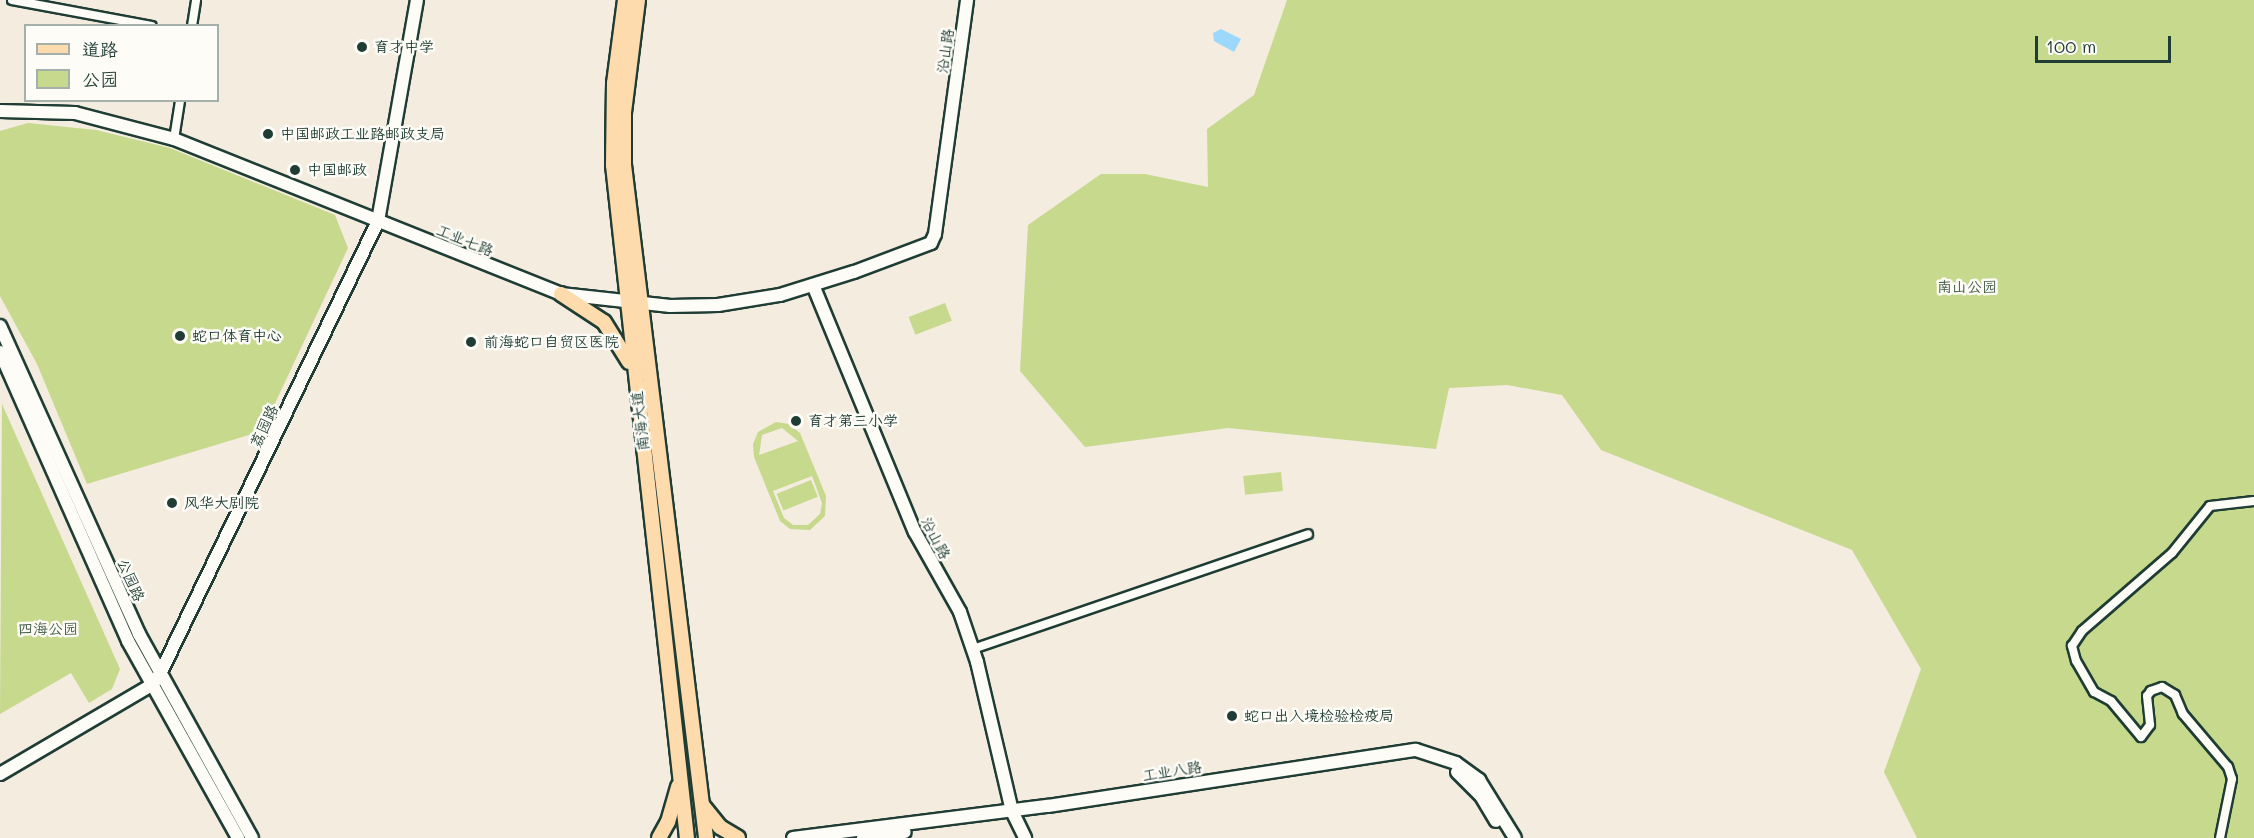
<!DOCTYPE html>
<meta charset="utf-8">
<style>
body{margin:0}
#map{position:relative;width:2254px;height:838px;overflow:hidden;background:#f3ecdf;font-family:Mali,"LXGW WenKai TC",sans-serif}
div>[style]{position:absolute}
.green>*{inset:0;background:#c7d98d;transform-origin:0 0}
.water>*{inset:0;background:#9bd8fc}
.roads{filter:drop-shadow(2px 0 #1f3d34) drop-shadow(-2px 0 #1f3d34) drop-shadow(0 2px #1f3d34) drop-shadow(0 -2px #1f3d34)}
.street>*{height:8px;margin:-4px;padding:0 4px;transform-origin:4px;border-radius:4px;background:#fdfcf7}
.secondary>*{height:12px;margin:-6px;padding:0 6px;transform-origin:6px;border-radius:6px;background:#fdfcf7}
.primary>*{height:14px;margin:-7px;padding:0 7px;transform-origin:7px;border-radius:7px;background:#fedbac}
.dots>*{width:16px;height:16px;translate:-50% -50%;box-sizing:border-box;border:3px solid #fdfcf7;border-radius:50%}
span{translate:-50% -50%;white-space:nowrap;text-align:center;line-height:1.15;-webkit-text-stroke:5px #fdfcf7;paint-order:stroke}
.poi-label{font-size:15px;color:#1f3d34}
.left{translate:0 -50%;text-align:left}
.street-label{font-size:15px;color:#1f3d34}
.park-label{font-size:15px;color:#415c46}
.legend{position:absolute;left:24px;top:24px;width:195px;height:78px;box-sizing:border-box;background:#fdfcf7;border:2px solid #a4b0a9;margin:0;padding:8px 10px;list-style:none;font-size:18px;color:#1f3d34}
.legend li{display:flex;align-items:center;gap:12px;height:30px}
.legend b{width:30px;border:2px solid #a4b0a9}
.scale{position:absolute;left:2035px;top:36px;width:136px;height:27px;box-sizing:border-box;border:3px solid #1f3d34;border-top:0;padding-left:8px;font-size:18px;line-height:21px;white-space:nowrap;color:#1f3d34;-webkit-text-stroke:4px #fdfcf7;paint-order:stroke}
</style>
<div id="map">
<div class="green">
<div style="clip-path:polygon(1287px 0,2254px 0,2254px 838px,1917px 838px,1884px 772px,1921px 669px,1852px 550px,1601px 450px,1562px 395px,1507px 385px,1449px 388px,1436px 449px,1228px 428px,1085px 447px,1020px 371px,1028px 225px,1101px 174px,1145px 174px,1208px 187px,1207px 129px,1254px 95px)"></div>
<div style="clip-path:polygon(28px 123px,96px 130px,170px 148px,335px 215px,348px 248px,262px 431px,87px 484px,37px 364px,0 296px,0 131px)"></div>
<div style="left:945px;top:303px;width:19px;height:39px;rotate:69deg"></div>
<div style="clip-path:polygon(2px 404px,120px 669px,112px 689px,89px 703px,71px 673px,0 714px)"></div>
<div style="clip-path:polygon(evenodd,776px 422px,789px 424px,800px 433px,826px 496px,825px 516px,810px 530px,790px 529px,780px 521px,754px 457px,753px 444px,758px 432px,776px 422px,782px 428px,798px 441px,759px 455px,762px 435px,782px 428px,776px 422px,812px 476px,822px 503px,820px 514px,808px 525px,793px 525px,784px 518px,773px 491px,812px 476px)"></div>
<div style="left:1281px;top:472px;width:19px;height:38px;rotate:84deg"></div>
<div style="left:811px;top:480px;width:18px;height:37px;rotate:68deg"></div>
</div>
<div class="water">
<div style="clip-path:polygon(1221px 29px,1241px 39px,1234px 52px,1214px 41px,1213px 33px)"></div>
</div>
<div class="roads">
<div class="street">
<div style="left:12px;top:0;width:142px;rotate:10.5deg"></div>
<div style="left:192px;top:26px;width:26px;rotate:-81deg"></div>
<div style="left:174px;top:139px;width:39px;rotate:-81deg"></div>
<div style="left:973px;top:649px;width:354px;rotate:-18.9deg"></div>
<div style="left:2220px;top:838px;width:60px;rotate:-78.5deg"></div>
<div style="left:2232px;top:779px;width:13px;rotate:-108deg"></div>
<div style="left:2228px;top:767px;width:70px;rotate:-130.3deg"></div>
<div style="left:2183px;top:714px;width:21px;rotate:-113deg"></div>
<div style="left:2175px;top:695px;width:15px;rotate:-148deg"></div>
<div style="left:2162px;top:687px;width:12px;rotate:160deg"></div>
<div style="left:2151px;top:691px;width:6px;rotate:129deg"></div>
<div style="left:2147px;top:696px;width:29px;rotate:84deg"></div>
<div style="left:2150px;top:725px;width:15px;rotate:127deg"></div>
<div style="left:2141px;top:737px;width:47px;rotate:-129.8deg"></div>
<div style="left:2111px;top:701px;width:19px;rotate:-152deg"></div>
<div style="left:2094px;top:692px;width:36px;rotate:-120deg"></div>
<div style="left:2076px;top:661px;width:16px;rotate:-105deg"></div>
<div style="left:2072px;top:646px;width:18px;rotate:-56deg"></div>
<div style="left:2082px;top:631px;width:119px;rotate:-40.9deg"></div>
<div style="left:2172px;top:553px;width:60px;rotate:-51deg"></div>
<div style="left:2210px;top:506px;width:44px;rotate:-6.5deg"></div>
</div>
<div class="secondary">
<div style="left:0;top:111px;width:75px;rotate:1.5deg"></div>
<div style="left:75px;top:113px;width:102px;rotate:14.7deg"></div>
<div style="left:174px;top:139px;width:417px;rotate:21.8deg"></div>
<div style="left:561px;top:294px;width:110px;rotate:6.3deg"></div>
<div style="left:670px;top:306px;width:48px;rotate:-1.2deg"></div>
<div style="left:718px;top:305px;width:63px;rotate:-9.2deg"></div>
<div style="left:780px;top:295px;width:77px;rotate:-17.3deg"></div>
<div style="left:854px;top:272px;width:82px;rotate:-20.6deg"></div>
<div style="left:931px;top:243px;width:10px;rotate:-66deg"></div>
<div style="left:935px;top:234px;width:236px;rotate:-82.2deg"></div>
<div style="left:813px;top:285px;width:267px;rotate:67.6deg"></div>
<div style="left:915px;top:532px;width:92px;rotate:60.6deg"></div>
<div style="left:960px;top:612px;width:53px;rotate:71.2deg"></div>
<div style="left:977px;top:662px;width:153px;rotate:76.8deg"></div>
<div style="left:1012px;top:811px;width:30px;rotate:64deg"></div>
<div style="left:0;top:326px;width:338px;rotate:65.7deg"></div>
<div style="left:139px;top:634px;width:233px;rotate:61deg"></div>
<div style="left:0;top:352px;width:316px;rotate:66.1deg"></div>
<div style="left:128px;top:641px;width:226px;rotate:60.8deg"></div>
<div style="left:1457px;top:772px;width:34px;rotate:45deg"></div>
<div style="left:1481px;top:796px;width:29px;rotate:59deg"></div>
<div style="left:0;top:774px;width:176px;rotate:-30.4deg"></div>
<div style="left:152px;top:685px;width:14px;rotate:-54deg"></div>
<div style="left:160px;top:674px;width:503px;rotate:-64.3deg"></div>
<div style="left:378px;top:221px;width:224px;rotate:-80deg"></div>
<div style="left:793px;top:838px;width:257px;rotate:-7.2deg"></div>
<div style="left:1048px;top:806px;width:372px;rotate:-8.7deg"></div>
<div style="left:1416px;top:750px;width:42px;rotate:18deg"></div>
<div style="left:1456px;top:763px;width:29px;rotate:36deg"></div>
<div style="left:1479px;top:780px;width:68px;rotate:58.2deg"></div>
<div style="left:863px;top:838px;width:42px;rotate:-8.1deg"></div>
</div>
<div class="primary">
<div style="left:625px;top:0;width:84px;rotate:97.5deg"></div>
<div style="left:614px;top:83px;width:82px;rotate:90.7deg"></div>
<div style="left:613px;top:165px;width:677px;rotate:83.73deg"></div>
<div style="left:638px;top:0;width:113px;rotate:97.1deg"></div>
<div style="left:624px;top:112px;width:53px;rotate:90deg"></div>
<div style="left:624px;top:165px;width:678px;rotate:83.05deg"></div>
<div style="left:561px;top:294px;width:51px;rotate:33.1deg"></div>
<div style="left:604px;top:322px;width:47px;rotate:58deg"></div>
<div style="left:703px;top:806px;width:27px;rotate:51deg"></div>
<div style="left:720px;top:827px;width:21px;rotate:31deg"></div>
<div style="left:659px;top:838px;width:18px;rotate:-61deg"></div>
<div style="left:668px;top:822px;width:37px;rotate:-74deg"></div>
</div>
</div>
<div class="dots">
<div style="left:362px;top:47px;background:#1f3d34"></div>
<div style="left:268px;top:134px;background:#1f3d34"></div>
<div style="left:295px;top:170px;background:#1f3d34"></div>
<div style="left:180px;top:336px;background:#1f3d34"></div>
<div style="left:471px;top:342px;background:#1f3d34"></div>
<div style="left:796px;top:421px;background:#1f3d34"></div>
<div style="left:172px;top:503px;background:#1f3d34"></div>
<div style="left:1232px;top:716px;background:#1f3d34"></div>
</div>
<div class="poi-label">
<span class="left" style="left:374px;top:47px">育才中学</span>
<span class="left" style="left:280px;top:134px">中国邮政工业路邮政支局</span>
<span class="left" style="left:307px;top:170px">中国邮政</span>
<span class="left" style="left:192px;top:336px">蛇口体育中心</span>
<span class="left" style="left:484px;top:342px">前海蛇口自贸区医院</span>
<span class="left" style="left:808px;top:421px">育才第三小学</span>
<span class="left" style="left:184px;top:503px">风华大剧院</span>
<span class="left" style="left:1244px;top:716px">蛇口出入境检验检疫局</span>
</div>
<div class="street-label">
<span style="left:945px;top:51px;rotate:-82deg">沿山路</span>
<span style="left:465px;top:240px;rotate:22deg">工业七路</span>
<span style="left:640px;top:421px;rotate:-97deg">南海大道</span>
<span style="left:264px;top:426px;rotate:-65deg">荔园路</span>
<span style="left:936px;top:538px;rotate:62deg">沿山路</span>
<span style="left:131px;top:580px;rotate:66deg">公园路</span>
<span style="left:1172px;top:771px;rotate:-9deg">工业八路</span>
</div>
<div class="park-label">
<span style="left:1967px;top:287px">南山公园</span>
<span style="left:48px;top:629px">四海公园</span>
</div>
<ul class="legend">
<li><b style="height:8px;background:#fedbac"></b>道路</li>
<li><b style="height:16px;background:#c7d98d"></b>公园</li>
</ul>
<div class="scale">100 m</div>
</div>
